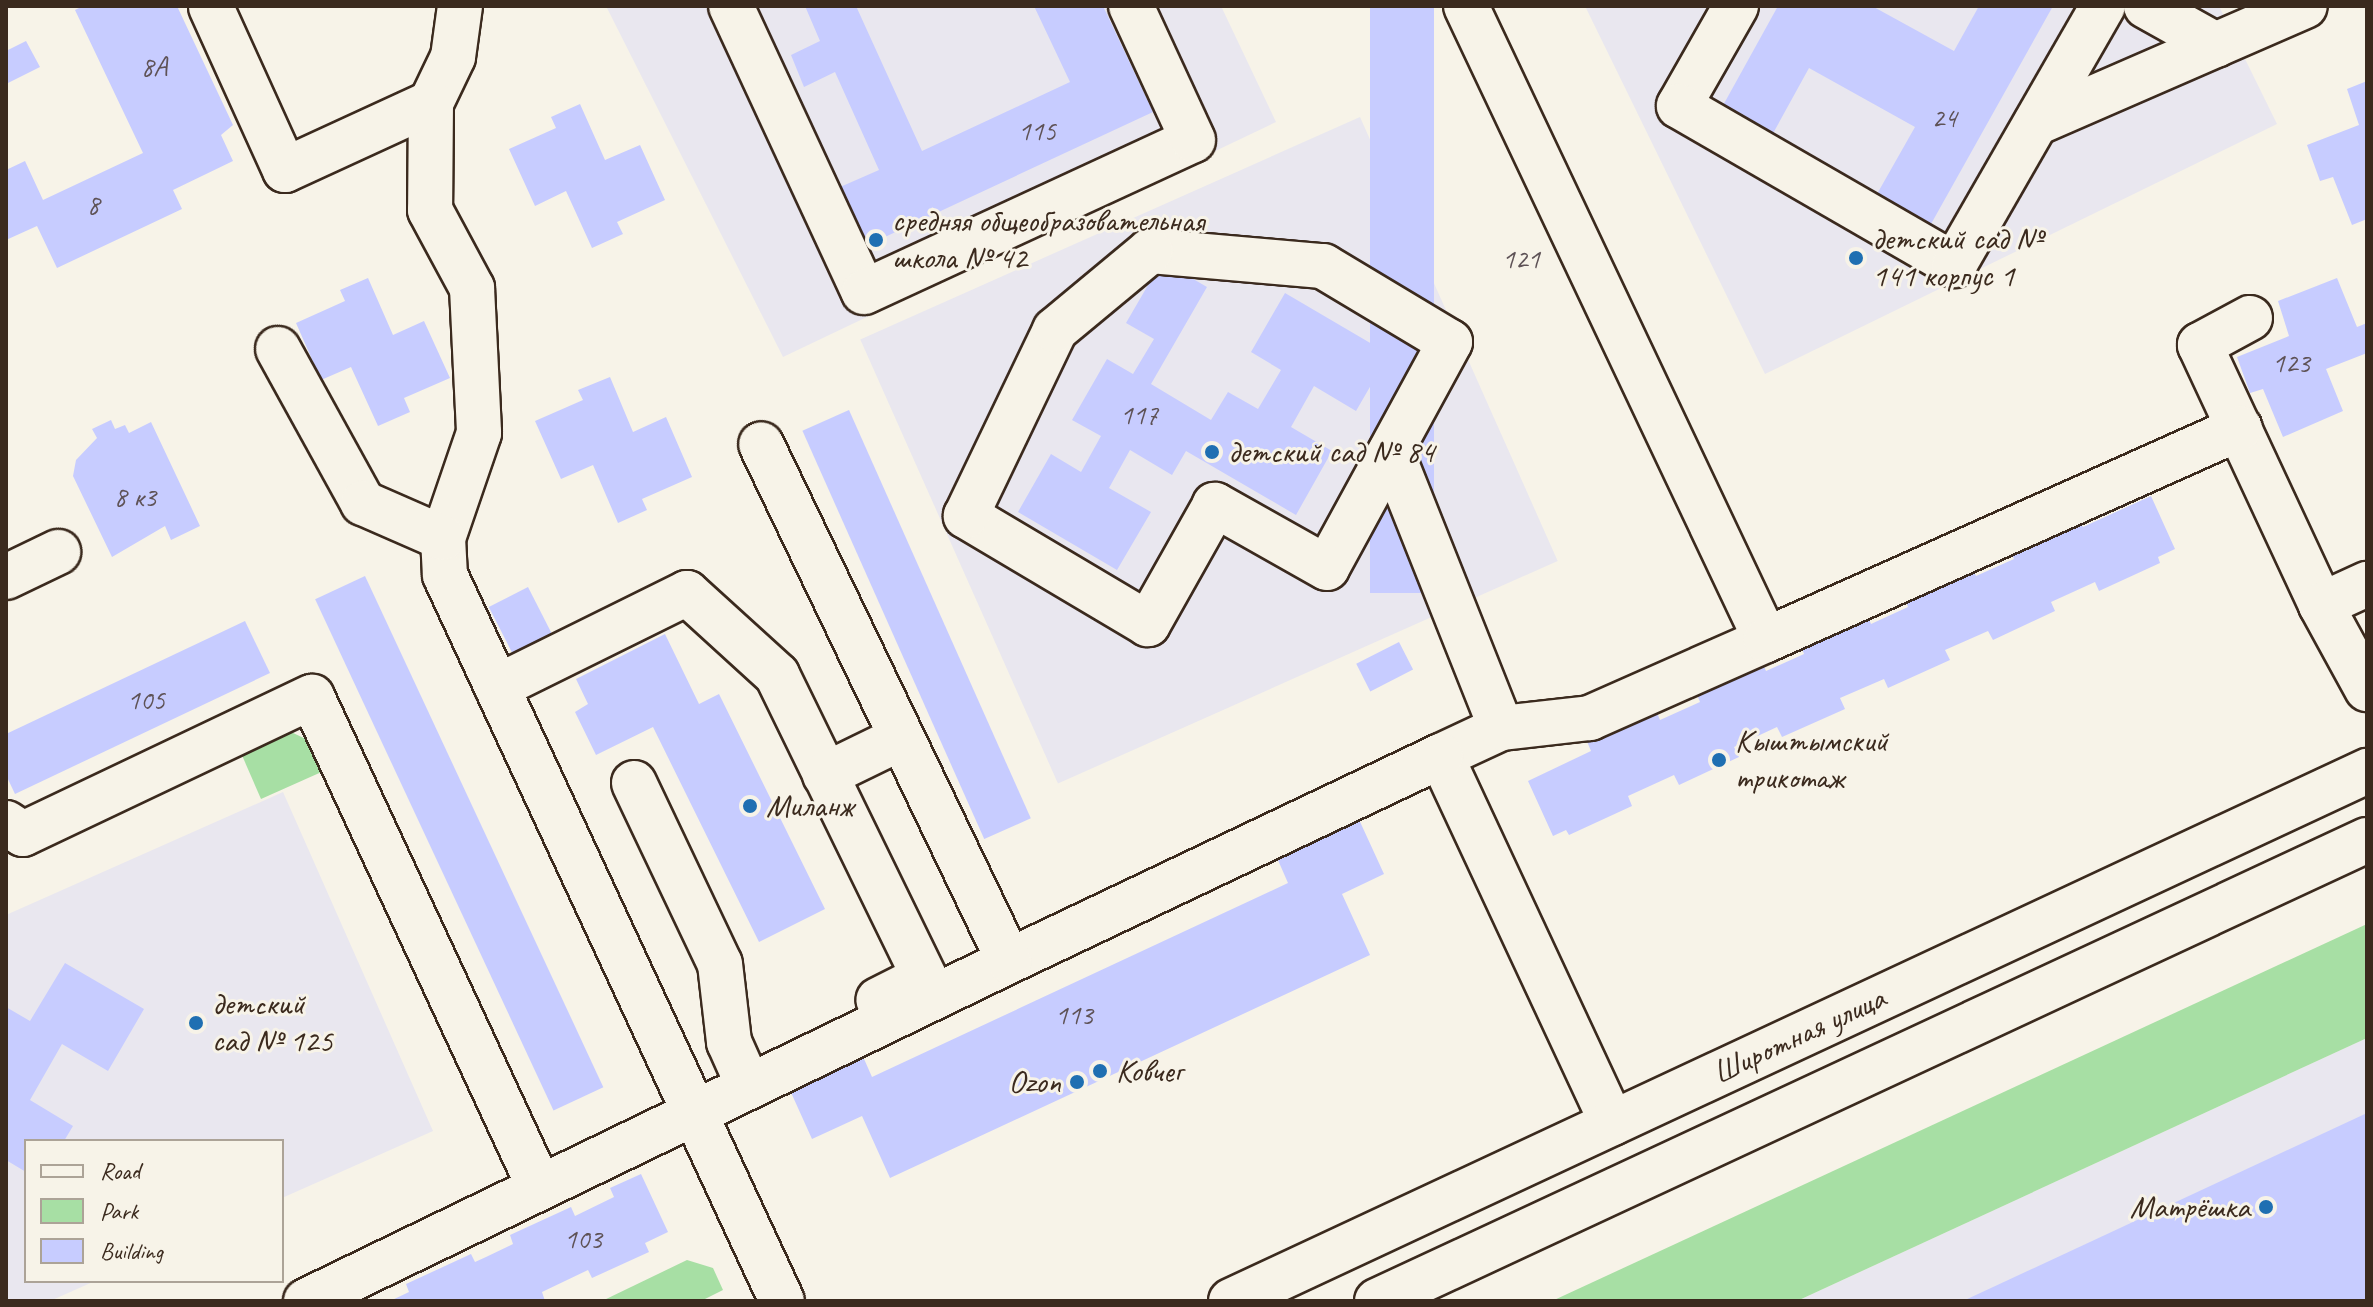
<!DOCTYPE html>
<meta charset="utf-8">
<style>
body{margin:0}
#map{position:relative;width:2373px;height:1307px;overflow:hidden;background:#f7f3e8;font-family:Caveat,sans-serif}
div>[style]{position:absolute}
.built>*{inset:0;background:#e9e7ef;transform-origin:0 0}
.green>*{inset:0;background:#a7dfa4}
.building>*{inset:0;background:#c7ccff;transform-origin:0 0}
.roads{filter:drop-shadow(2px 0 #3b2a1e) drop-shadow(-2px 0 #3b2a1e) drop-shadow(0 2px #3b2a1e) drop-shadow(0 -2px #3b2a1e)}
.minor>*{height:44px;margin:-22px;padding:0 22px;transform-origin:22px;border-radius:22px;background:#f7f3e8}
.major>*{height:44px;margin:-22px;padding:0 22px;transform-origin:22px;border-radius:22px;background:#f7f3e8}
.dots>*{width:22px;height:22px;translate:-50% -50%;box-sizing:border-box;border:4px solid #f7f3e8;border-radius:50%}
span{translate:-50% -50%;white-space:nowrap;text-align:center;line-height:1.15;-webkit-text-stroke:6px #f7f3e8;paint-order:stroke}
.number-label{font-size:28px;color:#5e5256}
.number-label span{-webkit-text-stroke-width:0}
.poi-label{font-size:32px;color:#3b2a1e}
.left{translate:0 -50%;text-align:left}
.right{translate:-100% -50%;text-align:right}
.street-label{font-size:32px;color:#3b2a1e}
.frame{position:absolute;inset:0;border:8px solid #3b2a1e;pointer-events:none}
.legend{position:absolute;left:24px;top:1139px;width:260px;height:144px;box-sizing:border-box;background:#f7f3e8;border:2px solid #aca397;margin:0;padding:10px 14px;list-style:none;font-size:24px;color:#3b2a1e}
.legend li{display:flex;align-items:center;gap:16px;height:40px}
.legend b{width:40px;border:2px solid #aca397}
</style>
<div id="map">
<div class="built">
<div style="clip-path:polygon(606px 6px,1221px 6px,1276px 122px,783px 357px)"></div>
<div style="clip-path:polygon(1585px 6px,2219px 6px,2277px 124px,1765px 374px)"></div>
<div style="left:1360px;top:117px;width:486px;height:547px;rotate:66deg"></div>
<div style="clip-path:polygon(283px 792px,433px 1131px,282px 1198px,282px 1141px,26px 1141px,26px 1281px,95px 1281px,50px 1301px,6px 1301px,6px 915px)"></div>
<div style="clip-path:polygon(2367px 1038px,2367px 1301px,1797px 1301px)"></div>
</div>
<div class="green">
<div style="clip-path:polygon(289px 731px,312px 742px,326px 770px,261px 799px,241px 753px)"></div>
<div style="clip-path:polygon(2367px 924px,2367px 1038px,1797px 1301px,1552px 1301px)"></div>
<div style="clip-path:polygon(687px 1260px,713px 1268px,723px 1290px,701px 1301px,602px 1301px)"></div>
</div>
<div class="building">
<div style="clip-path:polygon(83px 6px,177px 6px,233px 125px,221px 135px,233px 161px,173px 190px,182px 209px,57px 268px,37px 226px,6px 240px,6px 170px,25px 161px,43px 200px,143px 153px,75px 10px)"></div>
<div style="clip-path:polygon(805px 6px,856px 6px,922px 151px,1070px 82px,1034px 6px,1103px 6px,1153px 112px,857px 250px,831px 191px,879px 170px,835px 72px,804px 87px,791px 55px,820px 41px)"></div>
<div style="left:1370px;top:6px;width:64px;height:587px"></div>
<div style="clip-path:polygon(1778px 6px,1872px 6px,1954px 51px,1979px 6px,2053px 6px,1931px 224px,1877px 194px,1915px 127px,1809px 68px,1771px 137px,1721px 109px)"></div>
<div style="clip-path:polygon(26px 41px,40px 67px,6px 84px,6px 51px)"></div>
<div style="clip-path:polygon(2367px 81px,2367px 219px,2352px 225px,2333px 177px,2320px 181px,2307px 145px,2359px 125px,2347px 89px)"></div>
<div style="clip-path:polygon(580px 104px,605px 160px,640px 145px,665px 200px,617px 222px,623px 234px,592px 248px,566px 191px,535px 206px,509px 149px,556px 128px,551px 117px)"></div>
<div style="clip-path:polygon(1162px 261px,1207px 287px,1151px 384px,1211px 420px,1228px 392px,1258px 409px,1281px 370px,1251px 352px,1285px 293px,1389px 354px,1356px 411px,1314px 386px,1291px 427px,1332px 451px,1296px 515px,1186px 451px,1172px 475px,1130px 450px,1109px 488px,1151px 512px,1117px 570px,1018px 512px,1051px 454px,1081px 472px,1101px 436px,1072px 420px,1107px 359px,1133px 374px,1154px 339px,1126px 323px)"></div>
<div style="clip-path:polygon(368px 278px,393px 335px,424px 321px,450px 378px,404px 398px,410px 412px,378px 426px,351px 367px,321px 380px,296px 323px,345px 301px,340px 290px)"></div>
<div style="clip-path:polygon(2337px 278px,2357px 327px,2367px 323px,2367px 353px,2326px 369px,2343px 411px,2283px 437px,2263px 389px,2250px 393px,2237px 357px,2289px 336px,2278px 301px)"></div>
<div style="clip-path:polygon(610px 377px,633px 432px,666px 417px,692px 477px,642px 499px,647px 510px,618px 523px,593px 465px,561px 479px,535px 421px,583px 400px,578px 390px)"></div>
<div style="left:849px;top:410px;width:447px;height:51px;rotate:66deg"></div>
<div style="clip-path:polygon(111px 420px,115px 429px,125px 425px,129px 433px,151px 422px,200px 526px,171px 540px,165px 526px,112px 557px,73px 476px,76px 460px,97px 438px,92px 429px)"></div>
<div style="clip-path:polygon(2151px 496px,2175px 549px,2158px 557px,2160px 563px,2099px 591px,2095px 582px,2051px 602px,2055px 611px,1993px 640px,1988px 631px,1945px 650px,1950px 660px,1888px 688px,1884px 679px,1840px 698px,1845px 709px,1782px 737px,1777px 727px,1734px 747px,1739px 757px,1679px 785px,1674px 775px,1628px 796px,1632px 806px,1569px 835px,1566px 830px,1553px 836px,1528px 781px,1591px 751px,1586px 739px,1655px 708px,1660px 720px,1700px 702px,1695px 690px,1761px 660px,1766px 671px,1804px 654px,1800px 643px,1866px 612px,1871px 624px,1908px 607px,1904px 596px,1971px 565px,1976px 576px,2014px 559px,2009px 548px,2078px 517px,2083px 527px)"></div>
<div style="left:365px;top:576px;width:564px;height:55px;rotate:65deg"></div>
<div style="left:528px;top:587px;width:59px;height:44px;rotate:63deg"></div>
<div style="clip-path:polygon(245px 621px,270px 673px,15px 794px,6px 775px,6px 734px)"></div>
<div style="clip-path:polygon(665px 634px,699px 704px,719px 694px,825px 909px,759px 942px,653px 727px,596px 755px,575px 712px,588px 704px,576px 679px)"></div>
<div style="left:1399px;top:642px;width:31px;height:48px;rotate:63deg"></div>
<div style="clip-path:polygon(1356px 813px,1384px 874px,1342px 894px,1370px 955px,890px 1178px,862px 1116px,812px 1139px,784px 1077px,857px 1043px,872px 1077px,1288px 883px,1274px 851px)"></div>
<div style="clip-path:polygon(65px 963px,144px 1009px,108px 1071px,62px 1044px,30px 1100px,73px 1126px,64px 1141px,26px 1141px,26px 1172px,6px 1160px,6px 1007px,30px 1021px)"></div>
<div style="clip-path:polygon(2367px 1113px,2367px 1301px,1963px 1301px)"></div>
<div style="clip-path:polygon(641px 1174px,668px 1232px,645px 1243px,649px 1252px,592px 1278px,588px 1270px,542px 1292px,545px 1301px,390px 1301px,409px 1292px,406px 1284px,471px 1254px,475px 1262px,486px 1257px,513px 1244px,510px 1235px,571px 1207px,575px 1216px,614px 1197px,610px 1188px)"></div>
</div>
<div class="roads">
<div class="minor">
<div style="left:460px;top:6px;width:51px;rotate:97.8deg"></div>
<div style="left:453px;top:57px;width:51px;rotate:115.6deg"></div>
<div style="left:431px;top:103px;width:107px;rotate:90.5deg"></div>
<div style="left:430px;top:210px;width:89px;rotate:61.7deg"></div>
<div style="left:472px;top:288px;width:145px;rotate:87.2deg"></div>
<div style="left:479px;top:433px;width:111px;rotate:108.9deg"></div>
<div style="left:443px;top:538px;width:37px;rotate:87deg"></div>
<div style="left:445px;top:575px;width:800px;rotate:65.1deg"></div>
<div style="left:731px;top:6px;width:315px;rotate:65.1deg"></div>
<div style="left:864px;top:292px;width:362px;rotate:-24.8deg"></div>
<div style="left:1193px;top:140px;width:148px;rotate:-114.8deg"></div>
<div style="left:1466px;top:6px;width:701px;rotate:64.68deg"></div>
<div style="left:1766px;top:640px;width:193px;rotate:156.1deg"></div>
<div style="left:1590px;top:718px;width:90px;rotate:173.6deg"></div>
<div style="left:1501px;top:728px;width:66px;rotate:155deg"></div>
<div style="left:1441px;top:756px;width:405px;rotate:65deg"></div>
<div style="left:1736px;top:6px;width:115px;rotate:119.7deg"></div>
<div style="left:1679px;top:106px;width:318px;rotate:30deg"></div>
<div style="left:1954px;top:265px;width:299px;rotate:-60.1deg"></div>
<div style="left:2146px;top:6px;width:80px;rotate:29.1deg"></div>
<div style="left:211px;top:7px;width:179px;rotate:65.6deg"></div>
<div style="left:285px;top:170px;width:161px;rotate:-24.7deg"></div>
<div style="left:2036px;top:123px;width:293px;rotate:-23.5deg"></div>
<div style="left:1150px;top:251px;width:174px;rotate:5deg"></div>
<div style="left:1323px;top:266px;width:148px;rotate:30.9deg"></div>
<div style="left:1450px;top:342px;width:257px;rotate:118.6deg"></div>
<div style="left:1327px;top:568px;width:129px;rotate:-150.6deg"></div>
<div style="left:1215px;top:505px;width:137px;rotate:119.4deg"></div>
<div style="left:1148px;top:624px;width:212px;rotate:-149.3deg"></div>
<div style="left:966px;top:516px;width:206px;rotate:-64.4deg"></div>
<div style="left:1055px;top:330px;width:124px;rotate:-39.7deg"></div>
<div style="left:2250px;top:318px;width:57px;rotate:151.6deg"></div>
<div style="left:2200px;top:345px;width:287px;rotate:65deg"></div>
<div style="left:2321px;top:605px;width:96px;rotate:61.3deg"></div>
<div style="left:278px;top:349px;width:176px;rotate:61.1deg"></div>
<div style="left:363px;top:503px;width:87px;rotate:23.6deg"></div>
<div style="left:1391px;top:451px;width:298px;rotate:68.3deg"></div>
<div style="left:6px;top:577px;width:58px;rotate:-25.7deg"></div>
<div style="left:2321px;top:605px;width:51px;rotate:-24.5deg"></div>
<div style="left:1766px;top:640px;width:519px;rotate:-24.1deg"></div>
<div style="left:497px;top:687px;width:212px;rotate:-26.3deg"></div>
<div style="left:687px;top:593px;width:122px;rotate:42.3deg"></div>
<div style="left:777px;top:675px;width:336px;rotate:64deg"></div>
<div style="left:924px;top:977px;width:51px;rotate:153.4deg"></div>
<div style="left:825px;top:775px;width:85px;rotate:-26deg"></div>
<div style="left:634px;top:783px;width:200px;rotate:64.6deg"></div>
<div style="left:720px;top:964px;width:79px;rotate:83.4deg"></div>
<div style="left:729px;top:1042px;width:49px;rotate:66deg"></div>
<div style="left:6px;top:823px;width:20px;rotate:33deg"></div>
<div style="left:23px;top:834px;width:320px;rotate:-25.4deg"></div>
<div style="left:312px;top:697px;width:539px;rotate:65.1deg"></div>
<div style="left:1009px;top:961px;width:478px;rotate:-25.4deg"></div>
<div style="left:306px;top:1301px;width:781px;rotate:-25.81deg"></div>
<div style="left:1009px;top:961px;width:573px;rotate:-115.63deg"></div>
</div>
<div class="major">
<div style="left:1231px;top:1301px;width:1254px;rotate:-25.01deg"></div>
<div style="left:1377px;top:1301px;width:1092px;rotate:-24.97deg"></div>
</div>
</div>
<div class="dots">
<div style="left:876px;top:240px;background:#1f6fb2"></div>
<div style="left:1856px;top:258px;background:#1f6fb2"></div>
<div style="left:1212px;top:452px;background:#1f6fb2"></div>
<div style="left:1719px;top:760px;background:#1f6fb2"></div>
<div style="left:750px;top:806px;background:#1f6fb2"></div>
<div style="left:196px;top:1023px;background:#1f6fb2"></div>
<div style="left:1100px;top:1071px;background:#1f6fb2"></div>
<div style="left:1077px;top:1082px;background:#1f6fb2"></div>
<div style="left:2266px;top:1207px;background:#1f6fb2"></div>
</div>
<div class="number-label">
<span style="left:154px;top:67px">8А</span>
<span style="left:1944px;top:118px">24</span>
<span style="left:1037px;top:131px">115</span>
<span style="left:93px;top:205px">8</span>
<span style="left:1521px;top:259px">121</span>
<span style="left:2291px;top:363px">123</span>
<span style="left:1139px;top:415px">117</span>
<span style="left:135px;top:497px">8 к3</span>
<span style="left:146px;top:700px">105</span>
<span style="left:1074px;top:1015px">113</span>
<span style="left:583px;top:1239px">103</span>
</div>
<div class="poi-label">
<span class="left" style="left:892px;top:240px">средняя общеобразовательная<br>школа № 42</span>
<span class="left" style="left:1872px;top:258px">детский сад №<br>141 корпус 1</span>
<span class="left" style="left:1228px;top:452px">детский сад № 84</span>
<span class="left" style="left:1735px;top:760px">Кыштымский<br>трикотаж</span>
<span class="left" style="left:766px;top:806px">Миланж</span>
<span class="left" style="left:212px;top:1023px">детский<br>сад № 125</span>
<span class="left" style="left:1116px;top:1071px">Ковчег</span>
<span class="right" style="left:1061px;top:1082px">Ozon</span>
<span class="right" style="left:2250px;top:1207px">Матрёшка</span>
</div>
<div class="street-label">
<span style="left:1799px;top:1036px;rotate:-25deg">Широтная улица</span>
</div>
<div class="frame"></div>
<ul class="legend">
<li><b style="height:10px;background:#f7f3e8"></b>Road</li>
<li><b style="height:22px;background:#a7dfa4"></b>Park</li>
<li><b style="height:22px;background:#c7ccff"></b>Building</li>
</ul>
</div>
